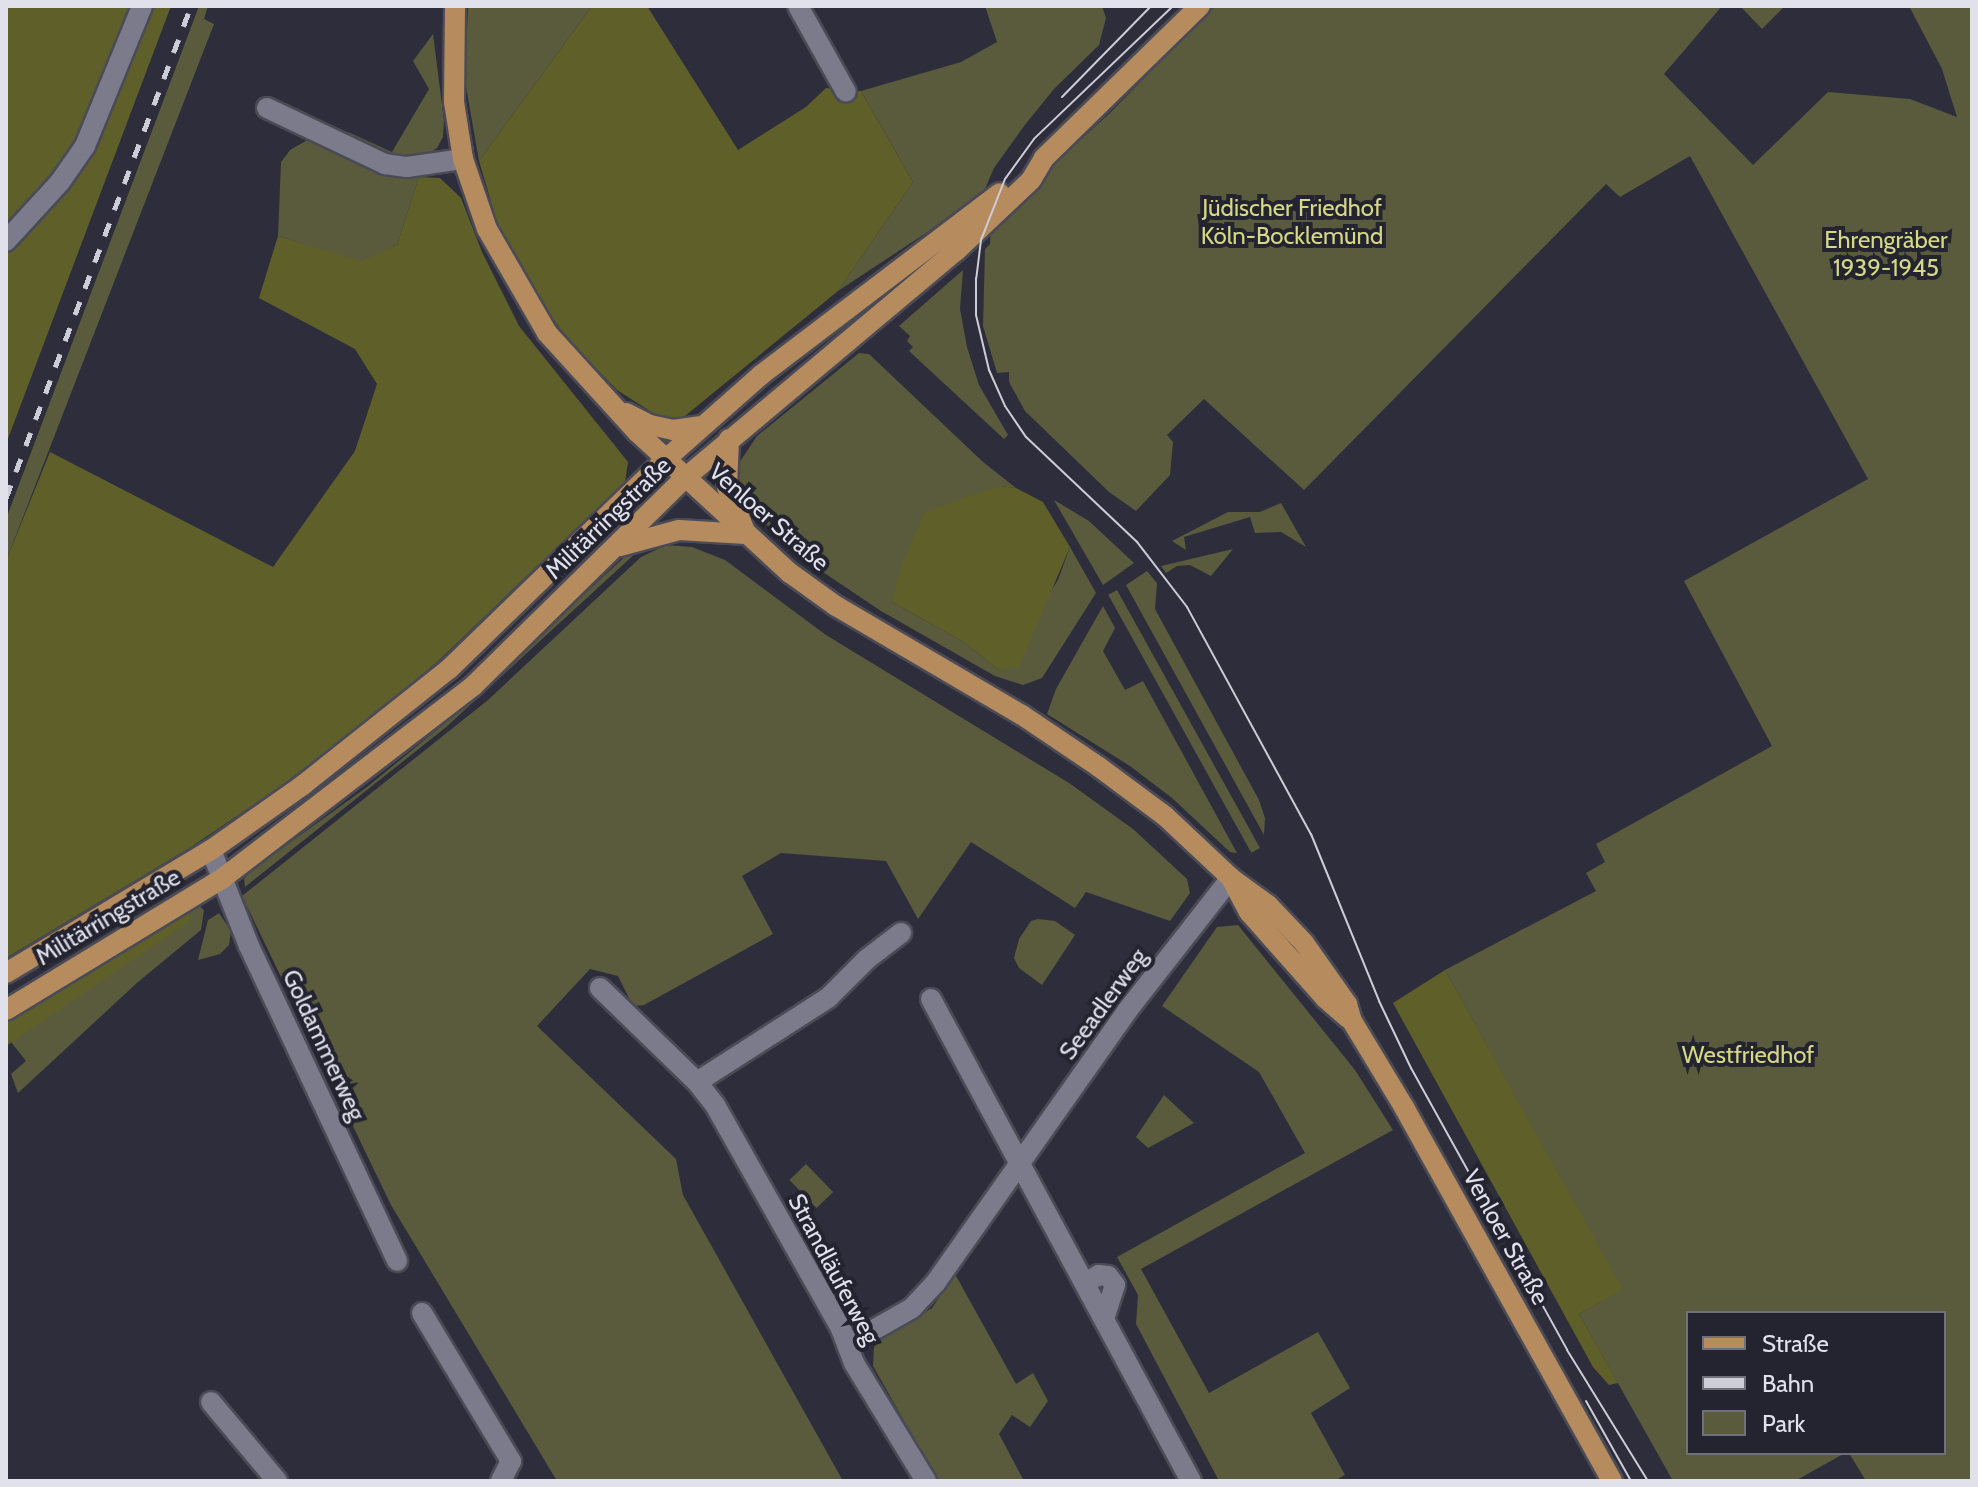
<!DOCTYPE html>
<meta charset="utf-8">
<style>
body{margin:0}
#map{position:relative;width:1978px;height:1487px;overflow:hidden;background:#2e2d3c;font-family:Cabin,sans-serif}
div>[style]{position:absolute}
.green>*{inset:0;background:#595b3c;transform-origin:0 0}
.forest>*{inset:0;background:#5f6029}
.roads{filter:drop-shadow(2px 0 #4b4b56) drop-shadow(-2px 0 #4b4b56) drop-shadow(0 2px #4b4b56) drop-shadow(0 -2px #4b4b56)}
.minor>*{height:20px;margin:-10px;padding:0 10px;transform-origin:10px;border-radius:10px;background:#7b7b8c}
.major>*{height:20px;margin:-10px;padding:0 10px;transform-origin:10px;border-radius:10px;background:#b68c5e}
.tram>*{height:2px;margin:-1px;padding:0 1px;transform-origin:1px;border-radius:1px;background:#cdcdd7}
.rail>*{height:5px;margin-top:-2.5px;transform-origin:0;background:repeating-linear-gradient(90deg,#cdcdd7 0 14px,transparent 0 28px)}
span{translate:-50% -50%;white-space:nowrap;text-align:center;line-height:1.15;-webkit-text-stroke:8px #242431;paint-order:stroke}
.park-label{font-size:24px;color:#d5d884}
.street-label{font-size:24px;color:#e1e1eb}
.frame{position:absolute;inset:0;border:8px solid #e1e1eb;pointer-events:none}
.legend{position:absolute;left:1686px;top:1311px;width:260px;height:144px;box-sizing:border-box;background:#242431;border:2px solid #70707b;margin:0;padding:10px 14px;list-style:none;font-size:24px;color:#e1e1eb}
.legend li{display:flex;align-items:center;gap:16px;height:40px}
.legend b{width:40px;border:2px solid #70707b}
</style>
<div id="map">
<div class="green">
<div style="clip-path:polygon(199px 6px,208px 6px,204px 19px,214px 24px,6px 561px,6px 519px)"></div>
<div style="clip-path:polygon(468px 6px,592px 6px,479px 161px,465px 81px)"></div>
<div style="clip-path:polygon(985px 6px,1102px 6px,1106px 18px,1099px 45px,1054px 89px,1024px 126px,994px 168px,985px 189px,929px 231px,838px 291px,913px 182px,861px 91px,961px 62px,997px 42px)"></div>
<div style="clip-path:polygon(1215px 6px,1722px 6px,1664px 74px,1753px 165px,1828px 92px,1910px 99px,1957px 117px,1942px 69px,1909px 6px,1972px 6px,1972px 1481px,1866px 1481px,1849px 1453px,1944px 1453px,1944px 1313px,1688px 1313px,1688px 1453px,1845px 1453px,1795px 1481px,1673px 1481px,1579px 1314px,1622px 1290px,1445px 970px,1596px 891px,1586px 873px,1605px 862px,1596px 844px,1772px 746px,1684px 581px,1868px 479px,1690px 156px,1620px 197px,1606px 184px,1304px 490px,1204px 399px,1167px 435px,1173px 442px,1170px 475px,1136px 511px,1109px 492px,1025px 411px,1009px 382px,1009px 372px,997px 373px,983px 326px,985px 249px,990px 244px,991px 222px,1111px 112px)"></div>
<div style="clip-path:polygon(1740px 6px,1785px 6px,1762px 29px)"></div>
<div style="clip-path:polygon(433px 34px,444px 121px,443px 137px,437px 148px,425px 157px,407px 160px,363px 149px,348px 132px,392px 152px,429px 89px,413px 61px)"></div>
<div style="clip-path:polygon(309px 139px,355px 162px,419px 177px,397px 245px,362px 262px,278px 236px,281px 162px,290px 150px)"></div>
<div style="clip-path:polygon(963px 270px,960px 309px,967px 347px,979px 385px,1008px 435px,1004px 439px,909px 351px,913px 347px,907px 341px,910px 336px,899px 326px)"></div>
<div style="clip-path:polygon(859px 353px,869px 354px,983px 462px,1016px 488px,999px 486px,892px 602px,962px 641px,999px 670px,1058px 580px,1070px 547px,1096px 593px,1042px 678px,1023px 685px,995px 676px,881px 611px,808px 562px,746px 506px,735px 486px,733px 472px,757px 436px)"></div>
<div style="clip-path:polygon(1054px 500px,1089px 521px,1134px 563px,1103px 585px)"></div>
<div style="clip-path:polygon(1281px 503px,1306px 547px,1281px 532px,1255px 533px,1250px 517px,1184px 537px,1186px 550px,1172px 541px,1228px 512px,1260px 512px)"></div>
<div style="clip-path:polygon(666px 545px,692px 547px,725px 560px,826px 635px,1069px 783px,1133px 829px,1187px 879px,1190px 893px,1170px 921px,1086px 892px,1075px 908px,971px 842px,918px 919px,886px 861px,781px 853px,742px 876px,773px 934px,644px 1005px,633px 1006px,618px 976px,590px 969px,537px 1026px,676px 1159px,683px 1195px,843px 1481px,557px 1481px,391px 1205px,242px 896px,488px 700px,641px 557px)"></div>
<div style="clip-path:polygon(1233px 549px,1211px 576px,1190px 565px,1177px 566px,1166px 573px,1161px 566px)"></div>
<div style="clip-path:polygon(632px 550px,638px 551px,445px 728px,245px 887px,244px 879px,249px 872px,367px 787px,444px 724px)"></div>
<div style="clip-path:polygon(1147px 571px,1157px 583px,1155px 609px,1259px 800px,1265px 818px,1264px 835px,1126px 585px)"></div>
<div style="left:1117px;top:590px;width:295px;height:10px;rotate:61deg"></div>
<div style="clip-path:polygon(1103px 606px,1115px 628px,1103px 651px,1125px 690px,1143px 681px,1237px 853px,1230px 852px,1172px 798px,1130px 766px,1047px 714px,1056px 689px)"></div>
<div style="clip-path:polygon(198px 905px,204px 910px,201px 930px,138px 982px,18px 1093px,11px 1074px,26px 1061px,11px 1042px,191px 920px,187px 913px)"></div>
<div style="clip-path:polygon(219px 913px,231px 931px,229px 945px,220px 954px,198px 960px,208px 920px)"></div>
<div style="clip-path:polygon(1038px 919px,1055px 921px,1075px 935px,1042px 985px,1019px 968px,1014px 958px,1019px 939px,1031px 921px)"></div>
<div style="clip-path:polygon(1238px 925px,1355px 1070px,1393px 1130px,1141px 1269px,1209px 1393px,1318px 1332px,1350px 1388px,1311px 1413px,1345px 1475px,1334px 1481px,1219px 1481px,1136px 1324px,1138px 1295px,1117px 1257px,1305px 1153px,1259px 1072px,1162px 1006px,1217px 927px)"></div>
<div style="clip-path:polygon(1164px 1095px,1194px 1123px,1148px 1148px,1136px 1137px)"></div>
<div style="left:806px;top:1164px;width:39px;height:23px;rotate:46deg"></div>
<div style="clip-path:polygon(955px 1274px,1016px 1384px,1033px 1373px,1048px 1401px,1030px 1427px,1012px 1415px,999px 1434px,1024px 1481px,938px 1481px,873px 1366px,874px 1347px,884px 1337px,932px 1308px)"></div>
</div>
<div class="forest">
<div style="clip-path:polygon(6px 6px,171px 6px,6px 444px)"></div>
<div style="clip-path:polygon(592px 6px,647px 6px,738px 150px,806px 107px,826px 88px,861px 91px,913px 182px,838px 291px,680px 420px,661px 418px,617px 390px,564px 335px,517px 264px,497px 222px,479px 161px)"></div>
<div style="clip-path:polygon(419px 177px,440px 178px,461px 198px,482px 252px,519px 326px,628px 462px,625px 482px,436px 663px,375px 714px,281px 786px,191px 847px,6px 958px,6px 561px,50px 452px,273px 567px,355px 451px,377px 384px,355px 349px,259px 298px,278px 236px,362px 261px,397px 245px)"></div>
<div style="clip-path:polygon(999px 486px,1016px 488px,1043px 502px,1070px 547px,1019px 667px,999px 670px,962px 641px,892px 602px,902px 564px,925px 512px)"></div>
<div style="clip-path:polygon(187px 913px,192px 920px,6px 1046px,6px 1021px)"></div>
<div style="clip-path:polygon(1445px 970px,1623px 1290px,1579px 1314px,1618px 1383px,1609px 1385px,1593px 1367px,1393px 1003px)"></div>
</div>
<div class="roads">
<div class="minor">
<div style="left:798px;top:6px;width:98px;rotate:60.8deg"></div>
<div style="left:267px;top:108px;width:131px;rotate:25.4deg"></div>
<div style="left:385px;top:164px;width:22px;rotate:8deg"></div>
<div style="left:407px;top:167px;width:57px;rotate:-8.1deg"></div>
<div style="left:6px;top:241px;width:80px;rotate:-47.5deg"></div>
<div style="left:60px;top:182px;width:44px;rotate:-55.2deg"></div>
<div style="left:85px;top:146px;width:151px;rotate:-67.8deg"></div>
<div style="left:211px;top:850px;width:103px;rotate:68.4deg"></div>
<div style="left:249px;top:946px;width:348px;rotate:64.8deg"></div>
<div style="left:600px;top:988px;width:135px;rotate:44.1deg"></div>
<div style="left:697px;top:1082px;width:29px;rotate:52deg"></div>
<div style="left:715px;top:1105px;width:257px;rotate:60.6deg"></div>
<div style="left:841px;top:1329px;width:36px;rotate:69deg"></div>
<div style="left:854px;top:1363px;width:138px;rotate:58.6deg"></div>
<div style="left:931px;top:999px;width:548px;rotate:61.66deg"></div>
<div style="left:697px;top:1082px;width:156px;rotate:-32.7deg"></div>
<div style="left:828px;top:998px;width:55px;rotate:-45deg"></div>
<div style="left:867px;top:959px;width:43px;rotate:-37.4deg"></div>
<div style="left:1085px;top:1283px;width:16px;rotate:-30deg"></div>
<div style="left:1099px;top:1275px;width:9px;rotate:6deg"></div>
<div style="left:1108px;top:1276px;width:11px;rotate:52deg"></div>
<div style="left:1115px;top:1285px;width:36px;rotate:108deg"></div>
<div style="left:422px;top:1313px;width:173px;rotate:59deg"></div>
<div style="left:511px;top:1461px;width:22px;rotate:117deg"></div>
<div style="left:847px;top:1345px;width:75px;rotate:-29.6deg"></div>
<div style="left:912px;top:1308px;width:35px;rotate:-47deg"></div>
<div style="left:936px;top:1282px;width:332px;rotate:-54.8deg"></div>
<div style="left:1127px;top:1011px;width:169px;rotate:-52deg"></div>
<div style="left:211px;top:1402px;width:103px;rotate:50.1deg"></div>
</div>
<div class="major">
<div style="left:455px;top:6px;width:96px;rotate:90.6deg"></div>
<div style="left:454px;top:102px;width:58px;rotate:81deg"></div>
<div style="left:463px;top:159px;width:74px;rotate:71.1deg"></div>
<div style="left:487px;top:229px;width:120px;rotate:60deg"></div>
<div style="left:547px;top:333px;width:134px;rotate:47.7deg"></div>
<div style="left:637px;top:432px;width:208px;rotate:42.7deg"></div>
<div style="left:790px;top:573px;width:57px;rotate:35.7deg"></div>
<div style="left:836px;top:606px;width:216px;rotate:30.4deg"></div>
<div style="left:1022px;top:715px;width:93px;rotate:34deg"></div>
<div style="left:1099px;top:767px;width:82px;rotate:36.6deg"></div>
<div style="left:1165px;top:816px;width:91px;rotate:43.2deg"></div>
<div style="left:1231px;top:878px;width:46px;rotate:36.1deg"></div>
<div style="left:1268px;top:905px;width:52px;rotate:46.5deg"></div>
<div style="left:1304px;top:943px;width:75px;rotate:54.8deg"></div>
<div style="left:1347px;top:1004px;width:18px;rotate:74deg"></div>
<div style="left:1352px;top:1021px;width:103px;rotate:58.9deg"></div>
<div style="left:1405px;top:1109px;width:426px;rotate:60.9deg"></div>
<div style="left:626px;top:413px;width:27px;rotate:27deg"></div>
<div style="left:650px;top:425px;width:24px;rotate:12deg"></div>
<div style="left:673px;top:430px;width:29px;rotate:-8deg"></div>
<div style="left:729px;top:439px;width:48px;rotate:92.4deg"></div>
<div style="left:727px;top:487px;width:48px;rotate:67.8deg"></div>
<div style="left:620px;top:546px;width:61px;rotate:-15.2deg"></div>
<div style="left:679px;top:530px;width:67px;rotate:3.4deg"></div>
<div style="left:1233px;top:882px;width:34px;rotate:62deg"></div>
<div style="left:1249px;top:912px;width:116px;rotate:48.5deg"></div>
<div style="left:1326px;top:999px;width:29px;rotate:41deg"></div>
<div style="left:6px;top:973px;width:239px;rotate:-31deg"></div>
<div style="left:211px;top:850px;width:113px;rotate:-35.2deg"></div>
<div style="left:303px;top:785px;width:186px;rotate:-38.5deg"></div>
<div style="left:449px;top:669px;width:302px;rotate:-44.1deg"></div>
<div style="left:666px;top:459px;width:127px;rotate:-41.5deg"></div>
<div style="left:761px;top:375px;width:300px;rotate:-37.3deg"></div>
<div style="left:6px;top:1010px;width:254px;rotate:-31.3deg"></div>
<div style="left:223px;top:878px;width:315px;rotate:-37.5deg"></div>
<div style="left:473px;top:686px;width:297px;rotate:-44.5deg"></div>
<div style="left:685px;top:478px;width:354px;rotate:-40deg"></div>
<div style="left:956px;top:251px;width:103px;rotate:-43.4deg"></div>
<div style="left:1031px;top:180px;width:26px;rotate:-59deg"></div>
<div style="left:1044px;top:158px;width:218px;rotate:-44.3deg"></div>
</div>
</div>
<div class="tram">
<div style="left:1173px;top:6px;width:192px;rotate:136.3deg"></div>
<div style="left:1034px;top:139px;width:49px;rotate:125.9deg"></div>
<div style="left:1005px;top:179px;width:66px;rotate:111.5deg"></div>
<div style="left:981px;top:240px;width:38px;rotate:97deg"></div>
<div style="left:976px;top:278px;width:37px;rotate:90deg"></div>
<div style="left:976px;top:315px;width:57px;rotate:76.7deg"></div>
<div style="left:989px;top:370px;width:39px;rotate:66deg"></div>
<div style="left:1005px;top:406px;width:37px;rotate:56deg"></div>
<div style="left:1026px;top:437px;width:153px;rotate:43.4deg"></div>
<div style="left:1137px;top:542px;width:82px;rotate:52.4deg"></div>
<div style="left:1187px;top:607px;width:259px;rotate:61.4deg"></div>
<div style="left:1311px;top:834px;width:180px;rotate:67.8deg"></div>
<div style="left:1379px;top:1001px;width:74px;rotate:64.5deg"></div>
<div style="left:1411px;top:1068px;width:322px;rotate:61deg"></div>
<div style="left:1567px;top:1350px;width:154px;rotate:58.3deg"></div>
<div style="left:1062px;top:97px;width:127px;rotate:-45.6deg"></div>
<div style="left:1586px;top:1401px;width:92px;rotate:60.6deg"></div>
</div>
<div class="rail">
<div style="left:6px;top:498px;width:526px;rotate:-69.39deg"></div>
</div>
<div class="park-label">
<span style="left:1292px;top:222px">Jüdischer Friedhof<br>Köln-Bocklemünd</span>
<span style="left:1886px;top:254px">Ehrengräber<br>1939-1945</span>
<span style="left:1748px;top:1055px">Westfriedhof</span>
</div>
<div class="street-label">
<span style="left:769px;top:517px;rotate:41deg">Venloer Straße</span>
<span style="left:608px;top:518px;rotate:-44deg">Militärringstraße</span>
<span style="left:108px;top:917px;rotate:-31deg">Militärringstraße</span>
<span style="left:1103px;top:1004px;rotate:-54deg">Seeadlerweg</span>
<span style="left:324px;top:1045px;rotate:65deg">Goldammerweg</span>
<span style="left:1506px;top:1237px;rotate:61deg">Venloer Straße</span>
<span style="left:834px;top:1269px;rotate:62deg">Strandläuferweg</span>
</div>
<div class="frame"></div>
<ul class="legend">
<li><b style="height:10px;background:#b68c5e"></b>Straße</li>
<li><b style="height:10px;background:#cdcdd7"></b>Bahn</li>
<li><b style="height:22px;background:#595b3c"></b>Park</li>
</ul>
</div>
